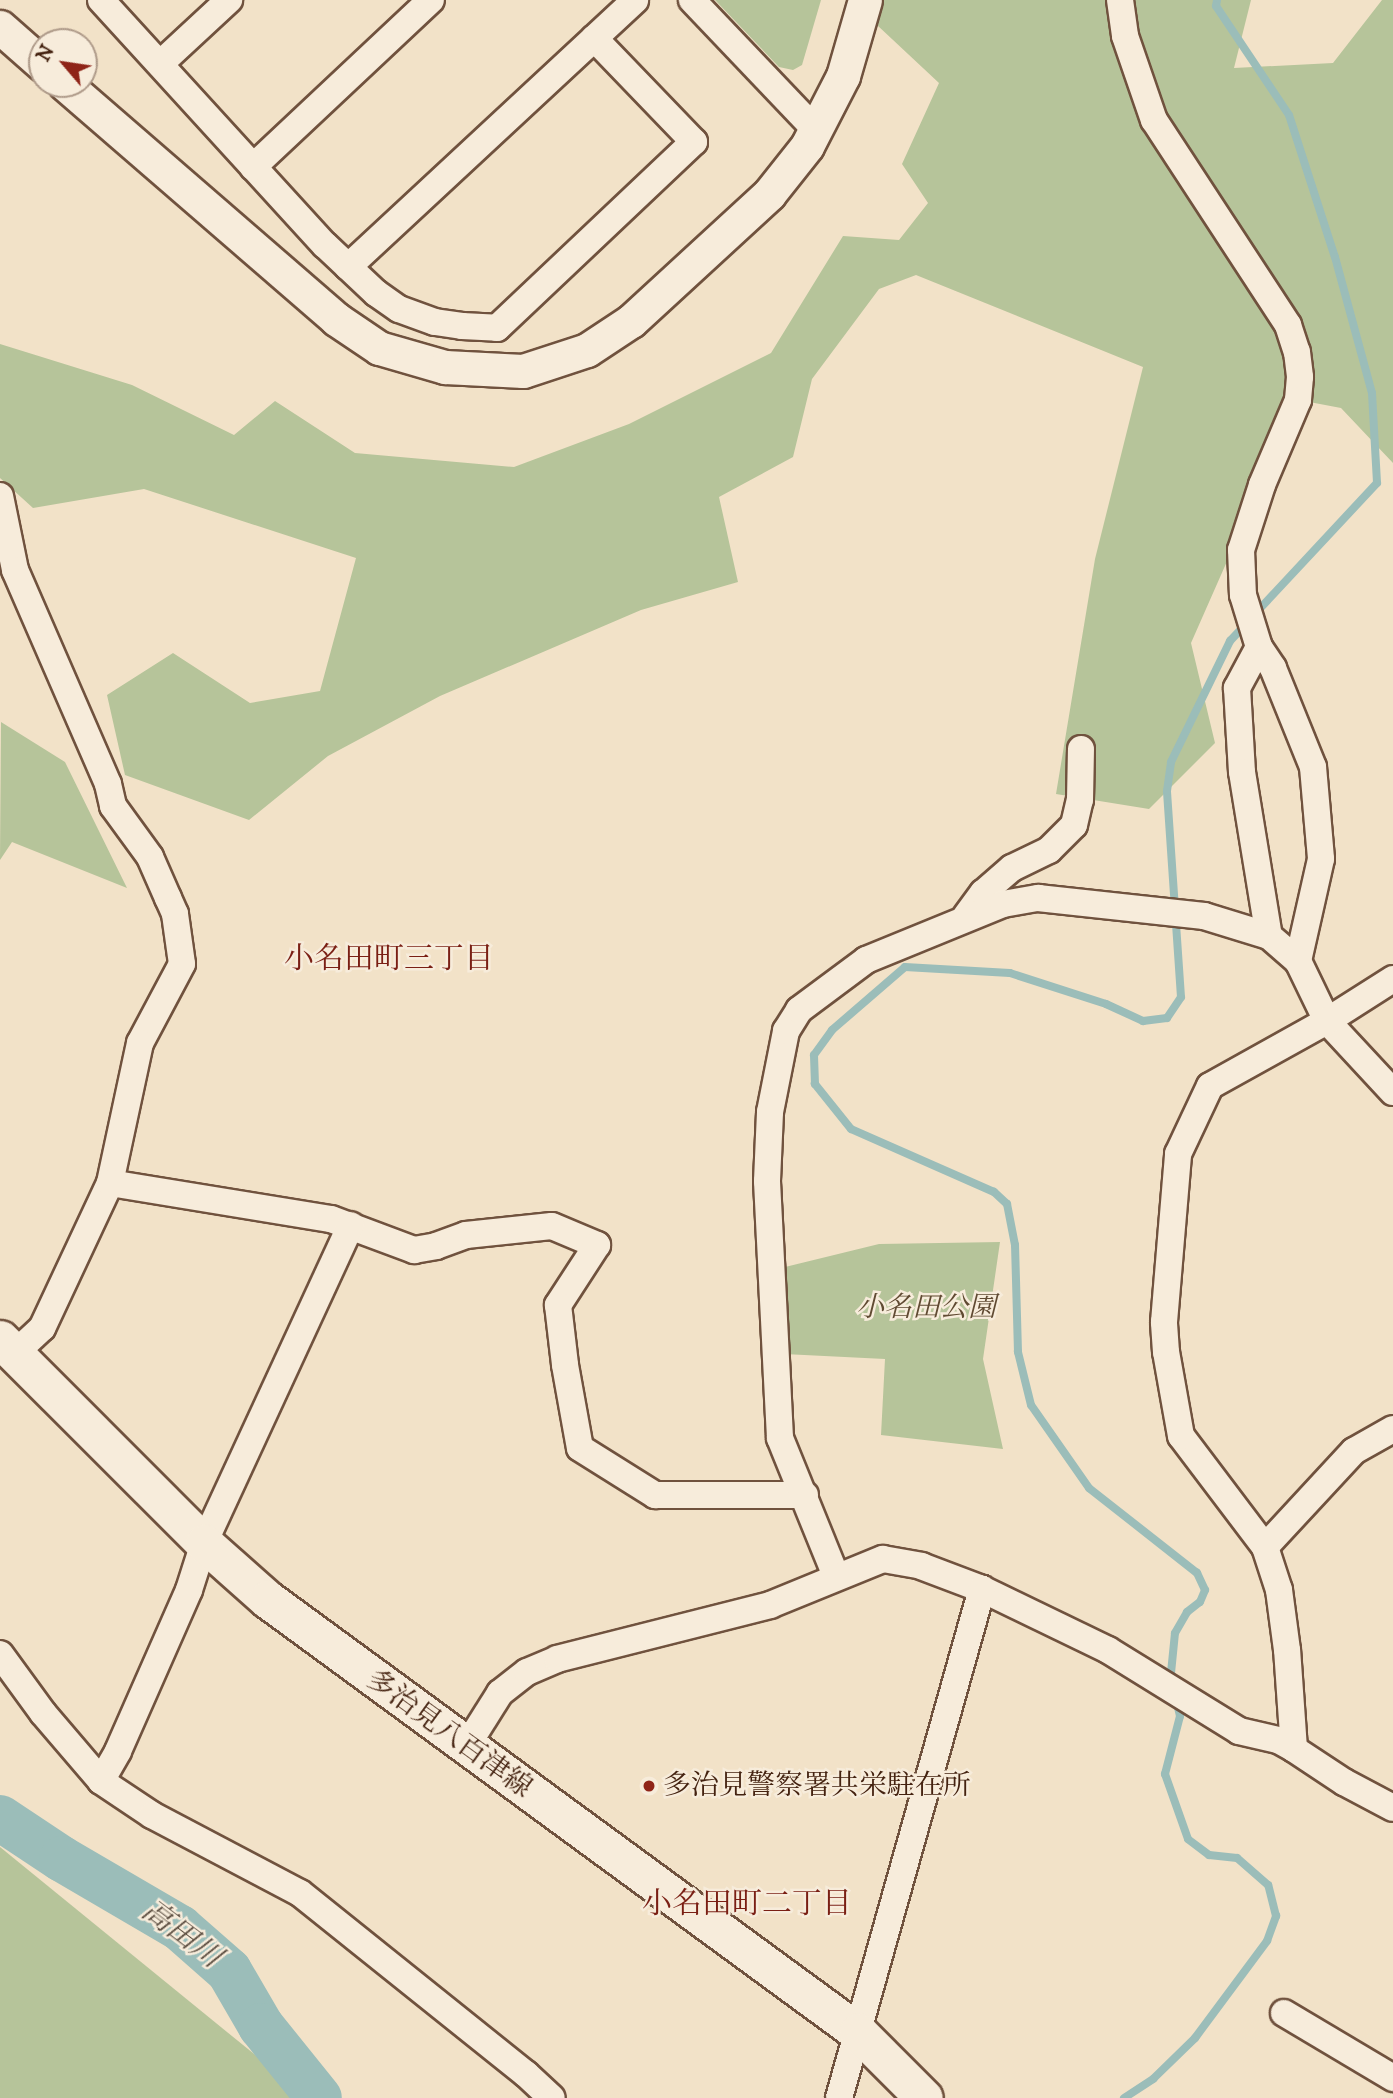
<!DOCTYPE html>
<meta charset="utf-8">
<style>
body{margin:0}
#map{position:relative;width:1393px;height:2098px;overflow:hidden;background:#f2e2c8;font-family:"IM FELL DW Pica","Noto Serif JP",serif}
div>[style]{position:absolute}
.green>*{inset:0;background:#b6c49a}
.stream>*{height:8px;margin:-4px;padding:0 4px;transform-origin:4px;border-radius:4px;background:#9bbdb9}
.river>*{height:46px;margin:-23px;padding:0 23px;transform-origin:23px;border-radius:23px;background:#9bbdb9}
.roads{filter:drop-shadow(2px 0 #70523e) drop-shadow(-2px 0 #70523e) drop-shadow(0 2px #70523e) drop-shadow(0 -2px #70523e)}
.minor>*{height:26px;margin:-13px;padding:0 13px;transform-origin:13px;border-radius:13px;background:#f7ecdb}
.tertiary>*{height:33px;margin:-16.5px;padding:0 16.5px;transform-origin:16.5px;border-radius:16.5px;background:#f7ecdb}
.secondary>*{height:37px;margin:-18.5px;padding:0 18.5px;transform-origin:18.5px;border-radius:18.5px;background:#f7ecdb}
.dots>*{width:19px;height:19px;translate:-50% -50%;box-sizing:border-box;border:4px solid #f7ecdb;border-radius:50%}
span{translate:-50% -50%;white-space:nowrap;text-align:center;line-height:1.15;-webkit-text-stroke:5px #f7ecdb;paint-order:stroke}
.park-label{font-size:28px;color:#604a32;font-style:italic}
.street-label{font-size:28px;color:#442210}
.poi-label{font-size:28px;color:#442210}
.left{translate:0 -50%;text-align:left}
.neighbourhood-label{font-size:30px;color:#7a1f14}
.water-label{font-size:30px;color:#5e5043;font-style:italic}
.north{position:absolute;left:28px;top:28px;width:70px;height:70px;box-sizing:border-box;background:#f7ecdb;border:2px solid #af9b8a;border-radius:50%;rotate:299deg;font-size:19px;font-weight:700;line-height:28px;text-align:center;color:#442210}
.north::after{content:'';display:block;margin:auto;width:24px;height:32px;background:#8f2418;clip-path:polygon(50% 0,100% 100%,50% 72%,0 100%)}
</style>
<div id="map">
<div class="green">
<div style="clip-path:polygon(715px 0,821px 0,802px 65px,793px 70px,779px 67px)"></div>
<div style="clip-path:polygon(884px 0,1251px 0,1234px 68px,1333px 63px,1382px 0,1393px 0,1393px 463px,1341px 408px,1283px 397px,1232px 550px,1191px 643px,1215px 743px,1149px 809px,1056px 794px,1095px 559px,1143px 367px,916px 275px,879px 289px,812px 379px,793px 457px,719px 497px,738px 582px,641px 610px,440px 696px,328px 756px,249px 820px,125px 775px,107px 695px,173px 653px,250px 703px,320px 691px,356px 558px,144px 489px,33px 508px,0 478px,0 344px,132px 385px,234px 435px,275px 401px,355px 453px,514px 467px,629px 424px,771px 353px,843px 236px,899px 240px,928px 203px,902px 164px,939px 83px,877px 25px)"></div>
<div style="clip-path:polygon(1px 722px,65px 762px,127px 888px,12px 842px,0 860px)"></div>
<div style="clip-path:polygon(1000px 1242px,983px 1359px,1003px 1449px,881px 1435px,885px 1359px,784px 1354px,781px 1268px,879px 1244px)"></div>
<div style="clip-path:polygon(0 1847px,308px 2098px,0 2098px)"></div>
</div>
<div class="stream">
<div style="left:1217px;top:0;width:6px;rotate:99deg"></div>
<div style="left:1216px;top:6px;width:131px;rotate:56.2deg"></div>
<div style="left:1289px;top:115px;width:149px;rotate:72.1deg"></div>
<div style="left:1335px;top:257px;width:141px;rotate:74.8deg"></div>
<div style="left:1372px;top:393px;width:90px;rotate:86.8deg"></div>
<div style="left:1377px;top:483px;width:180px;rotate:133deg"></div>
<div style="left:1173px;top:1683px;width:10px;rotate:-101deg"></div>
<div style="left:1171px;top:1673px;width:40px;rotate:-84.3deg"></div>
<div style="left:1175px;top:1633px;width:24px;rotate:-60deg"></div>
<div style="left:1187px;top:1612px;width:16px;rotate:-38deg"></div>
<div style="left:1200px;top:1602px;width:13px;rotate:-67deg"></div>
<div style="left:1205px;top:1590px;width:19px;rotate:-115deg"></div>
<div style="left:1197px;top:1573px;width:137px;rotate:-141.8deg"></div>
<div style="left:1089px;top:1488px;width:101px;rotate:-124.9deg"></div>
<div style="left:1031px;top:1405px;width:55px;rotate:-103.8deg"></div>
<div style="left:1018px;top:1352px;width:107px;rotate:-91.6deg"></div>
<div style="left:1015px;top:1245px;width:42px;rotate:-101deg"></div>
<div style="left:1007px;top:1204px;width:18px;rotate:-137deg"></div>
<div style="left:994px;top:1192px;width:156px;rotate:-156.2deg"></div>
<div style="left:851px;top:1129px;width:58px;rotate:-128.7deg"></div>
<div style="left:815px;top:1084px;width:29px;rotate:-92deg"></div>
<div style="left:814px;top:1055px;width:31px;rotate:-54deg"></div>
<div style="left:832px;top:1030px;width:96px;rotate:-40.8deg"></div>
<div style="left:905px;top:967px;width:105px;rotate:3.3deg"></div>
<div style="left:1010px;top:973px;width:101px;rotate:17.9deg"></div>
<div style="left:1106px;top:1004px;width:41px;rotate:24.7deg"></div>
<div style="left:1143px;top:1021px;width:24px;rotate:-7deg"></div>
<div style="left:1167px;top:1018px;width:25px;rotate:-56deg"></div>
<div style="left:1181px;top:997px;width:206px;rotate:-93.9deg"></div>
<div style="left:1167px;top:791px;width:29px;rotate:-82deg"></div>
<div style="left:1171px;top:762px;width:135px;rotate:-64deg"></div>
<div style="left:1230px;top:641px;width:23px;rotate:-47deg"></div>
<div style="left:1124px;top:2098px;width:35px;rotate:-33deg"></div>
<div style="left:1153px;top:2079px;width:59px;rotate:-44.3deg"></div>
<div style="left:1195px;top:2038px;width:121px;rotate:-53.4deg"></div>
<div style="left:1267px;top:1941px;width:27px;rotate:-70deg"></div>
<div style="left:1276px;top:1916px;width:32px;rotate:-104deg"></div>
<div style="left:1268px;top:1885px;width:41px;rotate:-138.9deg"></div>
<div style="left:1237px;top:1858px;width:28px;rotate:-174deg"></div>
<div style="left:1209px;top:1855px;width:26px;rotate:-143deg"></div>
<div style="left:1188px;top:1839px;width:69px;rotate:-109.5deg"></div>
<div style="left:1165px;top:1774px;width:60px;rotate:-75.5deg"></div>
<div style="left:1180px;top:1716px;width:17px;rotate:-103deg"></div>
</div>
<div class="river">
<div style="left:0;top:1818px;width:74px;rotate:33.5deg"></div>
<div style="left:62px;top:1859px;width:137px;rotate:30.3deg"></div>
<div style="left:180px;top:1928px;width:65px;rotate:41.3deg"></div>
<div style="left:229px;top:1971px;width:64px;rotate:59.8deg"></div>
<div style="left:261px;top:2026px;width:92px;rotate:51.1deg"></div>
</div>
<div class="roads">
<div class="minor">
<div style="left:101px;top:0;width:332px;rotate:47.6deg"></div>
<div style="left:325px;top:245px;width:70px;rotate:43.3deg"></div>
<div style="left:376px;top:293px;width:28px;rotate:35deg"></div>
<div style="left:399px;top:309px;width:38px;rotate:20deg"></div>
<div style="left:435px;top:322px;width:27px;rotate:8deg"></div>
<div style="left:462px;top:326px;width:35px;rotate:3deg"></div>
<div style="left:497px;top:328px;width:271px;rotate:-43.4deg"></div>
<div style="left:694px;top:142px;width:144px;rotate:-133.9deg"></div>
<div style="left:692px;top:0;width:180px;rotate:46.4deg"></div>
<div style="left:1120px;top:0;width:36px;rotate:82deg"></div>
<div style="left:1125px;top:36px;width:89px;rotate:71deg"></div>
<div style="left:1154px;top:120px;width:245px;rotate:56.8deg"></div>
<div style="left:1288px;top:325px;width:28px;rotate:72deg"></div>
<div style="left:1297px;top:352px;width:25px;rotate:83deg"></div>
<div style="left:1300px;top:377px;width:23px;rotate:95deg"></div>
<div style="left:1298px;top:400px;width:92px;rotate:113deg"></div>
<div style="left:1262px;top:485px;width:68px;rotate:107.9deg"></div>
<div style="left:1241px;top:550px;width:45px;rotate:87.5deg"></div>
<div style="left:1243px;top:595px;width:54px;rotate:72.9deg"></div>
<div style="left:1259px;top:647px;width:47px;rotate:118.2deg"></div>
<div style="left:1237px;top:688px;width:84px;rotate:86.6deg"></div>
<div style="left:1242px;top:772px;width:166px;rotate:80.7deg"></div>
<div style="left:161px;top:63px;width:93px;rotate:-42.8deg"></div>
<div style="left:253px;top:167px;width:244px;rotate:-43.2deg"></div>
<div style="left:348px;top:267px;width:392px;rotate:-42.9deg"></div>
<div style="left:0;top:496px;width:76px;rotate:78.5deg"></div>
<div style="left:15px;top:570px;width:233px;rotate:66.5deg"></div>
<div style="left:108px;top:784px;width:23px;rotate:77deg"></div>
<div style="left:113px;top:806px;width:63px;rotate:54deg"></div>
<div style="left:150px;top:857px;width:45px;rotate:66.3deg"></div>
<div style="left:168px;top:898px;width:17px;rotate:66deg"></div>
<div style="left:175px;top:914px;width:50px;rotate:82deg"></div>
<div style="left:182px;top:964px;width:89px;rotate:118deg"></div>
<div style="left:140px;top:1043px;width:143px;rotate:102.1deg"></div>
<div style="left:110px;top:1183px;width:160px;rotate:115.1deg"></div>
<div style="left:42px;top:1328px;width:37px;rotate:137deg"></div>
<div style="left:1259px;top:647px;width:25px;rotate:56deg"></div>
<div style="left:1273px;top:668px;width:107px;rotate:68deg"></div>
<div style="left:1313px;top:767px;width:92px;rotate:85deg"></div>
<div style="left:1321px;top:859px;width:105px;rotate:102.7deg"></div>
<div style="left:966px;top:916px;width:29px;rotate:-54deg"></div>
<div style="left:983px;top:893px;width:38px;rotate:-41deg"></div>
<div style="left:1012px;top:868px;width:41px;rotate:-25.9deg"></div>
<div style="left:1049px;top:850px;width:35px;rotate:-45deg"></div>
<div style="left:1074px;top:825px;width:26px;rotate:-77deg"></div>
<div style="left:1080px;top:800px;width:51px;rotate:-88.9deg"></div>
<div style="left:110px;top:1183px;width:224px;rotate:9.3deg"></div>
<div style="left:331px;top:1219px;width:89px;rotate:20.5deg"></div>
<div style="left:414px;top:1250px;width:22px;rotate:-10deg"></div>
<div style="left:436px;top:1246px;width:32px;rotate:-20deg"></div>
<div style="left:466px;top:1235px;width:86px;rotate:-6deg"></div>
<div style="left:552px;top:1226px;width:49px;rotate:22.9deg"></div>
<div style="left:597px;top:1245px;width:72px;rotate:123deg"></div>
<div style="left:558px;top:1305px;width:60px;rotate:83.3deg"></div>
<div style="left:565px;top:1365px;width:84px;rotate:79.8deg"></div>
<div style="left:580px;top:1448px;width:89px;rotate:32.1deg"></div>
<div style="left:655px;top:1495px;width:150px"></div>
<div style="left:1265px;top:1547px;width:131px;rotate:-47.2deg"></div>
<div style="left:1354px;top:1451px;width:45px;rotate:-29.4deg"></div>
<div style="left:836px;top:1576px;width:149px;rotate:-112.1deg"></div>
<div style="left:780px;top:1438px;width:257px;rotate:-92.9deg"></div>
<div style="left:767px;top:1181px;width:69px;rotate:-87.5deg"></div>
<div style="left:770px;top:1112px;width:83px;rotate:-78.8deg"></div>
<div style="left:786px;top:1031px;width:25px;rotate:-58deg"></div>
<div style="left:799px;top:1010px;width:84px;rotate:-36.7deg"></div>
<div style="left:866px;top:960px;width:148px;rotate:-22.2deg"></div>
<div style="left:1003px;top:904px;width:36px;rotate:-10deg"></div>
<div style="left:1038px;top:898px;width:167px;rotate:6.2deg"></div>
<div style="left:1204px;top:916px;width:68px;rotate:17.1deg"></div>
<div style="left:1269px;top:936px;width:38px;rotate:41deg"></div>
<div style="left:1298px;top:961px;width:67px;rotate:64.2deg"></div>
<div style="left:1327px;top:1021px;width:97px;rotate:47.1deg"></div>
<div style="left:0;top:1654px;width:73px;rotate:53.9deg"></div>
<div style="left:43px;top:1713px;width:89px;rotate:49.5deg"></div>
<div style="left:101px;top:1781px;width:61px;rotate:33.7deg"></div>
<div style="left:152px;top:1815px;width:167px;rotate:27.8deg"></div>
<div style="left:300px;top:1893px;width:290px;rotate:38.7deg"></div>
<div style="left:526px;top:2074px;width:35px;rotate:43deg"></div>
<div style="left:466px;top:1747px;width:64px;rotate:-57.8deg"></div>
<div style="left:500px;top:1693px;width:34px;rotate:-38deg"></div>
<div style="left:527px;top:1672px;width:33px;rotate:-23deg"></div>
<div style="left:557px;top:1659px;width:220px;rotate:-14.2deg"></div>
<div style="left:770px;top:1605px;width:122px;rotate:-22.2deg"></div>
<div style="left:883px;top:1559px;width:39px;rotate:10deg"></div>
<div style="left:921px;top:1566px;width:65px;rotate:20.7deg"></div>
<div style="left:982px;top:1589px;width:140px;rotate:25.8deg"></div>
<div style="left:1108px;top:1650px;width:154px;rotate:31.7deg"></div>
<div style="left:1239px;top:1731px;width:40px;rotate:13deg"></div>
<div style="left:1278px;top:1740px;width:18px;rotate:29deg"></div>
<div style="left:1294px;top:1749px;width:60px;rotate:33.4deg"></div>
<div style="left:1344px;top:1782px;width:55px;rotate:28deg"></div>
<div style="left:1294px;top:1749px;width:99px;rotate:-94deg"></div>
<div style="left:1287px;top:1650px;width:61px;rotate:-97.6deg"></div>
<div style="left:1279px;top:1590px;width:45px;rotate:-108deg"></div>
<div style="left:1265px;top:1547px;width:139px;rotate:-127.1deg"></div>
<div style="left:1181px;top:1436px;width:85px;rotate:-100.1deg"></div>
<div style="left:1166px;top:1352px;width:30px;rotate:-94deg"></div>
<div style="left:1164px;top:1322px;width:169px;rotate:-85.2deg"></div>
<div style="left:1178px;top:1154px;width:75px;rotate:-64.8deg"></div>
<div style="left:1210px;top:1086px;width:134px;rotate:-29.1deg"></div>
<div style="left:1327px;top:1021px;width:78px;rotate:-32.5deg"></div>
<div style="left:101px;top:1781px;width:34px;rotate:-60deg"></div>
<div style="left:118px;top:1751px;width:176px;rotate:-66.2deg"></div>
<div style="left:189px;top:1590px;width:49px;rotate:-72.3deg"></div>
<div style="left:204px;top:1543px;width:350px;rotate:-65.2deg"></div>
<div style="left:1284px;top:2013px;width:127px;rotate:30.8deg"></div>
<div style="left:839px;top:2098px;width:529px;rotate:-74.31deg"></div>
</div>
<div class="tertiary">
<div style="left:0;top:27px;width:56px;rotate:41.4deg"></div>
<div style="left:65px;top:84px;width:359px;rotate:40.9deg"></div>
<div style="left:336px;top:319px;width:52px;rotate:34deg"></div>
<div style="left:379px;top:348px;width:69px;rotate:16.1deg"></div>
<div style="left:445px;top:367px;width:78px;rotate:2.9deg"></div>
<div style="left:523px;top:371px;width:67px;rotate:-18.2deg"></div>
<div style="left:587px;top:350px;width:53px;rotate:-33.4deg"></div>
<div style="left:631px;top:321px;width:188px;rotate:-42.6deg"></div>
<div style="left:769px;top:194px;width:61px;rotate:-51.6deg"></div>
<div style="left:807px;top:146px;width:79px;rotate:-62.8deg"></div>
<div style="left:843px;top:76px;width:79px;rotate:-73.9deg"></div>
</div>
<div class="secondary">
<div style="left:0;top:1339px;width:288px;rotate:45deg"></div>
<div style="left:204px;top:1543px;width:84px;rotate:41.6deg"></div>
<div style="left:267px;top:1599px;width:733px;rotate:36.23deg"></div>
<div style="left:858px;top:2032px;width:93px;rotate:45deg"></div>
</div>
</div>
<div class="dots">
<div style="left:649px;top:1786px;background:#8f2418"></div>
</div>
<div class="park-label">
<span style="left:926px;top:1308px">小名田公園</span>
</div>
<div class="street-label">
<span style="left:449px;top:1734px;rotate:36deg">多治見八百津線</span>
</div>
<div class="poi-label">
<span class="left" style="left:663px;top:1786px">多治見警察署共栄駐在所</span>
</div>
<div class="neighbourhood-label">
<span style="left:389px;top:960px">小名田町三丁目</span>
<span style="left:747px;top:1905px">小名田町二丁目</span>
</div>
<div class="water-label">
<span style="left:181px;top:1935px;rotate:37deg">高田川</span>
</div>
<div class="north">N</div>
</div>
